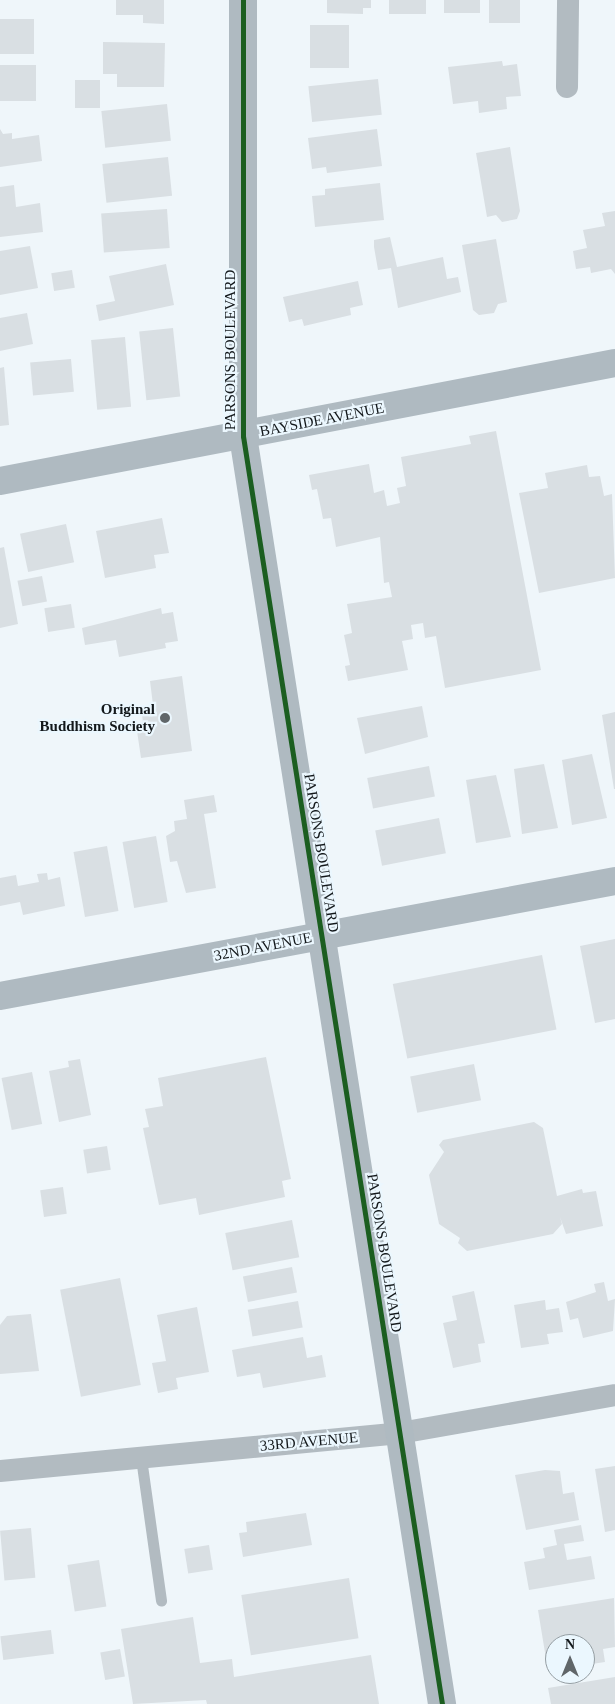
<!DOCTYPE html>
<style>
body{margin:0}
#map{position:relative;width:615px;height:1704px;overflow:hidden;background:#eff6fa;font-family:"Times New Roman",serif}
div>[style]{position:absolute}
.building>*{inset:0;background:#d9dfe3;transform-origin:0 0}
.lane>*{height:11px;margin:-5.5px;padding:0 5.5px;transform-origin:5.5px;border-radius:5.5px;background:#b2bbc1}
.street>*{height:22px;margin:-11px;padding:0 11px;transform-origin:11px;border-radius:11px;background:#b2bbc1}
.secondary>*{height:28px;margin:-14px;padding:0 14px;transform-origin:14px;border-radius:14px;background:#afbac1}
.cycleway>*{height:5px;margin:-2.5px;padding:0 2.5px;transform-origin:2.5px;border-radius:2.5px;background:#1b5e20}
.dots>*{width:14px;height:14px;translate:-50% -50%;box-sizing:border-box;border:2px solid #ebf7fe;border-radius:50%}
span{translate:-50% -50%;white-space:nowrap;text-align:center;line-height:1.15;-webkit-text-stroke:4.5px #ebf7fe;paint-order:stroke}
.street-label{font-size:15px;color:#13181b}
.poi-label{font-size:15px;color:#13181b;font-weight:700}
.right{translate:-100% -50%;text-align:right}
.north{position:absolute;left:545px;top:1634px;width:50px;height:50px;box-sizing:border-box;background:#ebf7fe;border:1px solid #959ea3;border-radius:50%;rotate:0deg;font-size:14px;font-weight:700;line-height:20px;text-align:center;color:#13181b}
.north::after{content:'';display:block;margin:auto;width:18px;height:22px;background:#606669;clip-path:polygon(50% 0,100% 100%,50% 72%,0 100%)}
</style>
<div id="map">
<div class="building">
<div style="clip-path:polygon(116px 0,164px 0,164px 24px,143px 23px,143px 15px,116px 15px)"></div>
<div style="clip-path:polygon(327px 0,371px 0,371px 8px,363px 8px,363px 14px,327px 13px)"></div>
<div style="left:389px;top:0;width:37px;height:14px"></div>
<div style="left:444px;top:0;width:36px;height:13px"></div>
<div style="left:489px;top:0;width:31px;height:23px"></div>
<div style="left:0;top:19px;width:34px;height:35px"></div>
<div style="left:310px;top:25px;width:39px;height:43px"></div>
<div style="clip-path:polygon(103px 42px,165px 43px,164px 87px,117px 87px,117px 74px,103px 74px)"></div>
<div style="clip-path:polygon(502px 61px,503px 66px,517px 64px,521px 96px,506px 97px,507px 109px,479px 113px,478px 101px,453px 104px,448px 67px)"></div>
<div style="left:36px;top:65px;width:36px;height:36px;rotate:90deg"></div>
<div style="left:378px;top:79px;width:36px;height:70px;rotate:84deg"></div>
<div style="left:75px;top:80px;width:25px;height:28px"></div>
<div style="left:167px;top:104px;width:37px;height:66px;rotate:84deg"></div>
<div style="clip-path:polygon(0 129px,3px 134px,12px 133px,12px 139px,39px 135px,42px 161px,0 167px)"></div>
<div style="clip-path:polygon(377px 129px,382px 166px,327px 173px,326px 167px,312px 169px,308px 138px)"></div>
<div style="clip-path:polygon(510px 147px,520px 211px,517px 219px,502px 222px,496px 215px,487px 217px,476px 153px)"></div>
<div style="left:168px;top:157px;width:39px;height:66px;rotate:84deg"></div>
<div style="clip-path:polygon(380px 183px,384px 220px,315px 227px,312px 196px,325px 195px,325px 189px)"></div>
<div style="clip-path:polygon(14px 185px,16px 207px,40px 203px,43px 232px,0 237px,0 187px)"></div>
<div style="left:167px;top:209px;width:39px;height:66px;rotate:86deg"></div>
<div style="clip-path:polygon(615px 211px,615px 274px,611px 269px,591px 273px,590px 267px,576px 269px,573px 251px,587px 248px,583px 230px,605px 226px,602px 213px)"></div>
<div style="clip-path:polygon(390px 237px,397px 267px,443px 257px,447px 279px,458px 277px,461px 292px,398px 308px,391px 268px,378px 270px,374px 247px,374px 240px)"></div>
<div style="clip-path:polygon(496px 239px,507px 302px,498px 304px,494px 313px,479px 315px,473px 310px,462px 245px)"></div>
<div style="clip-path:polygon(30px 246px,38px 288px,0 295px,0 251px)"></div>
<div style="clip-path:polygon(166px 264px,174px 305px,99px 321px,96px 305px,115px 301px,109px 276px)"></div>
<div style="left:72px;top:270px;width:18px;height:21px;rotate:81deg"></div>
<div style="clip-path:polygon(358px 281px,363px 305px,350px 308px,351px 315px,304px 326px,302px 319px,289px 322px,283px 297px)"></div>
<div style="clip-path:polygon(27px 313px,33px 344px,0 351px,0 318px)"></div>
<div style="left:173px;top:328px;width:69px;height:34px;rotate:84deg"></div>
<div style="left:125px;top:337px;width:70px;height:34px;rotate:85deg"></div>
<div style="left:71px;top:359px;width:33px;height:41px;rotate:85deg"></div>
<div style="clip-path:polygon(4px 367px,9px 425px,0 426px,0 368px)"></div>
<div style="clip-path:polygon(496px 431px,541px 670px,445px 688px,436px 636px,425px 638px,423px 623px,411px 625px,413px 639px,402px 641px,408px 670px,348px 681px,345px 666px,350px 665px,344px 635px,352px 633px,347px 604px,392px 597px,389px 582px,384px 583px,380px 537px,336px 547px,331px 518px,323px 519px,317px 489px,312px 490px,309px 475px,369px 464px,374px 493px,384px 490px,387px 506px,400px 503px,397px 488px,406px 486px,401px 457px,471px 444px,469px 436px)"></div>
<div style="clip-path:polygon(587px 465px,589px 477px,600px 476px,604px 496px,612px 494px,615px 578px,539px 593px,519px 493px,548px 488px,545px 473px)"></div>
<div style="clip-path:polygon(162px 518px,169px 553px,154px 555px,156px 568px,105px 578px,96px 531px)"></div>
<div style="left:66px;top:524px;width:39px;height:47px;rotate:78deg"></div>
<div style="clip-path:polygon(4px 547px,18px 624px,0 628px,0 548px)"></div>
<div style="left:42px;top:576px;width:26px;height:25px;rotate:79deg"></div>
<div style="left:71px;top:604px;width:24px;height:27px;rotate:81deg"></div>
<div style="clip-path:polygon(161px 608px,162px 614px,173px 612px,178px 641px,165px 643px,166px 648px,119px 657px,116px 640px,85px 645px,82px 628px)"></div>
<div style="clip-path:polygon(182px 676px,192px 751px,141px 758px,137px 731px,144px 731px,141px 706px,153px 705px,150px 681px)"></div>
<div style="clip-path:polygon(422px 706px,428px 737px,365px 754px,357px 718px)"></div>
<div style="clip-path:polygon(615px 712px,615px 789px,614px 789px,602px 715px)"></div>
<div style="clip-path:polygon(592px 754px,607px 818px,572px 825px,562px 760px)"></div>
<div style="clip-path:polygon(544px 764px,558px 828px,522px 834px,514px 769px)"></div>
<div style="left:429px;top:766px;width:31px;height:63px;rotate:79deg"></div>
<div style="clip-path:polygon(496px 775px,511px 837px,476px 843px,466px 780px)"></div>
<div style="clip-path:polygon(214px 795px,217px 812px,204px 814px,216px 888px,186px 893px,177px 861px,170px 862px,166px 836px,175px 831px,174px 821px,187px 819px,184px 800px)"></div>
<div style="left:439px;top:818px;width:36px;height:65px;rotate:79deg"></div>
<div style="left:156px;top:836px;width:67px;height:34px;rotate:80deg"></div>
<div style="left:107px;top:846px;width:66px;height:34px;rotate:80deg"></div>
<div style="clip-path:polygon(47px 873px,48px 880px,60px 877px,65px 906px,23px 915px,20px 902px,0 906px,0 878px,16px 875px,18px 886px,39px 882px,37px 874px)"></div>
<div style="clip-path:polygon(615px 939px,615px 1019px,595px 1023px,580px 946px)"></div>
<div style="left:542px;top:955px;width:76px;height:152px;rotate:79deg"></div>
<div style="clip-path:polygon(266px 1057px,291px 1179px,282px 1181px,285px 1197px,199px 1215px,196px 1198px,159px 1205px,143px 1128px,149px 1127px,145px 1109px,163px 1106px,158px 1078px)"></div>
<div style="clip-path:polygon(80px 1059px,91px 1115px,59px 1122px,49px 1071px,69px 1067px,68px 1061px)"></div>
<div style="left:474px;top:1064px;width:37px;height:65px;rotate:79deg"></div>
<div style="left:32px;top:1072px;width:53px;height:31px;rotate:79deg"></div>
<div style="clip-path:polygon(534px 1122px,543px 1128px,557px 1196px,582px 1189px,583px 1193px,596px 1191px,603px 1226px,566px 1234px,560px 1217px,562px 1224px,553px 1234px,467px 1251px,458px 1243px,460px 1238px,439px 1224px,429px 1175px,444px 1152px,439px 1145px,443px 1140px)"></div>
<div style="left:107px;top:1146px;width:24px;height:24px;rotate:81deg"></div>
<div style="left:63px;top:1187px;width:27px;height:23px;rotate:82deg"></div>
<div style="left:292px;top:1220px;width:38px;height:68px;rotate:79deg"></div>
<div style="left:292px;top:1267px;width:26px;height:50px;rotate:79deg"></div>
<div style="left:120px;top:1278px;width:109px;height:61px;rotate:79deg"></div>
<div style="clip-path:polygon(604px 1282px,608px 1301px,615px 1299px,613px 1331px,583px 1338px,578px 1318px,570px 1320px,566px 1302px,596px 1292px,594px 1284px)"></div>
<div style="clip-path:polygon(474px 1291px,485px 1343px,478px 1344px,481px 1362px,453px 1368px,443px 1323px,457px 1320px,452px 1296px)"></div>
<div style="clip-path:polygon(545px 1300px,546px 1310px,559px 1308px,563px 1332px,547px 1334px,549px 1344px,521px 1348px,514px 1305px)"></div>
<div style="left:298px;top:1301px;width:27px;height:51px;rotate:80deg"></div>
<div style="clip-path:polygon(197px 1307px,209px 1372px,176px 1378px,178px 1389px,158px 1393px,152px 1363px,166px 1361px,157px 1315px)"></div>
<div style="clip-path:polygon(31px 1314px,39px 1371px,0 1374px,0 1325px,7px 1316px)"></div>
<div style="clip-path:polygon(303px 1337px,307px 1358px,322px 1355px,326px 1377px,263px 1388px,260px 1373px,237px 1377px,232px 1350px)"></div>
<div style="clip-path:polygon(615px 1466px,615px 1530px,605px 1532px,595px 1469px)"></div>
<div style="clip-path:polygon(545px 1470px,560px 1471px,563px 1494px,574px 1492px,579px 1520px,526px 1530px,515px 1475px)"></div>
<div style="clip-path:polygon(306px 1513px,312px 1545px,243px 1557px,239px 1533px,247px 1532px,246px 1522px)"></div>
<div style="clip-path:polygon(581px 1525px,584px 1541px,564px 1544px,567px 1560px,591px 1556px,595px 1579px,529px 1590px,524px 1562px,545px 1558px,543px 1548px,557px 1545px,554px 1530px)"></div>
<div style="left:31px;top:1528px;width:50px;height:31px;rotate:85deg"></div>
<div style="left:209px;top:1545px;width:25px;height:25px;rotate:81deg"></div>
<div style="left:99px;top:1560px;width:47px;height:32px;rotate:81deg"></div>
<div style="left:349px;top:1578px;width:61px;height:109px;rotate:81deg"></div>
<div style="clip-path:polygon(614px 1598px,615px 1647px,603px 1649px,605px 1662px,585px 1665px,585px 1644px,555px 1644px,555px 1669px,548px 1671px,538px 1610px)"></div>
<div style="clip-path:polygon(193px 1617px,200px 1663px,232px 1659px,234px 1677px,371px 1655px,379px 1704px,207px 1704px,206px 1700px,133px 1704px,121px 1629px)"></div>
<div style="left:51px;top:1630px;width:24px;height:51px;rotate:83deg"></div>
<div style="left:120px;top:1649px;width:28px;height:20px;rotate:80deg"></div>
<div style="clip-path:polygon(615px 1677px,615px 1704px,551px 1704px,548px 1688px)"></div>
</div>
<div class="lane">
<div style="left:141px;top:1458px;width:144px;rotate:82deg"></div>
</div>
<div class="street">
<div style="left:567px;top:87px;width:87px;rotate:-89.3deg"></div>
<div style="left:0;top:1471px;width:402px;rotate:-5.4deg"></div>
<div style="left:400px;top:1433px;width:218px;rotate:-10deg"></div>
</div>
<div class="secondary">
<div style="left:243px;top:0;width:436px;rotate:90deg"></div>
<div style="left:243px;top:436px;width:1284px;rotate:81.08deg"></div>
<div style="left:0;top:481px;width:626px;rotate:-10.86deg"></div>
<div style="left:0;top:996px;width:626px;rotate:-10.59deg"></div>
</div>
<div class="cycleway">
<div style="left:243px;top:0;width:436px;rotate:90deg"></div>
<div style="left:243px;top:436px;width:1284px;rotate:81.08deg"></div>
</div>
<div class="dots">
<div style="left:165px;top:718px;background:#606669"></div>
</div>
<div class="street-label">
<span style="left:231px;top:350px;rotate:-90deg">PARSONS BOULEVARD</span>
<span style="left:322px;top:420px;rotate:-11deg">BAYSIDE AVENUE</span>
<span style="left:321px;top:853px;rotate:81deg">PARSONS BOULEVARD</span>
<span style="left:263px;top:947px;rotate:-11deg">32ND AVENUE</span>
<span style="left:384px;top:1253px;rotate:81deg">PARSONS BOULEVARD</span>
<span style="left:309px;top:1442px;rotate:-5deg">33RD AVENUE</span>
</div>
<div class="poi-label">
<span class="right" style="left:155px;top:718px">Original<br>Buddhism Society</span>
</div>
<div class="north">N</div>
</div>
